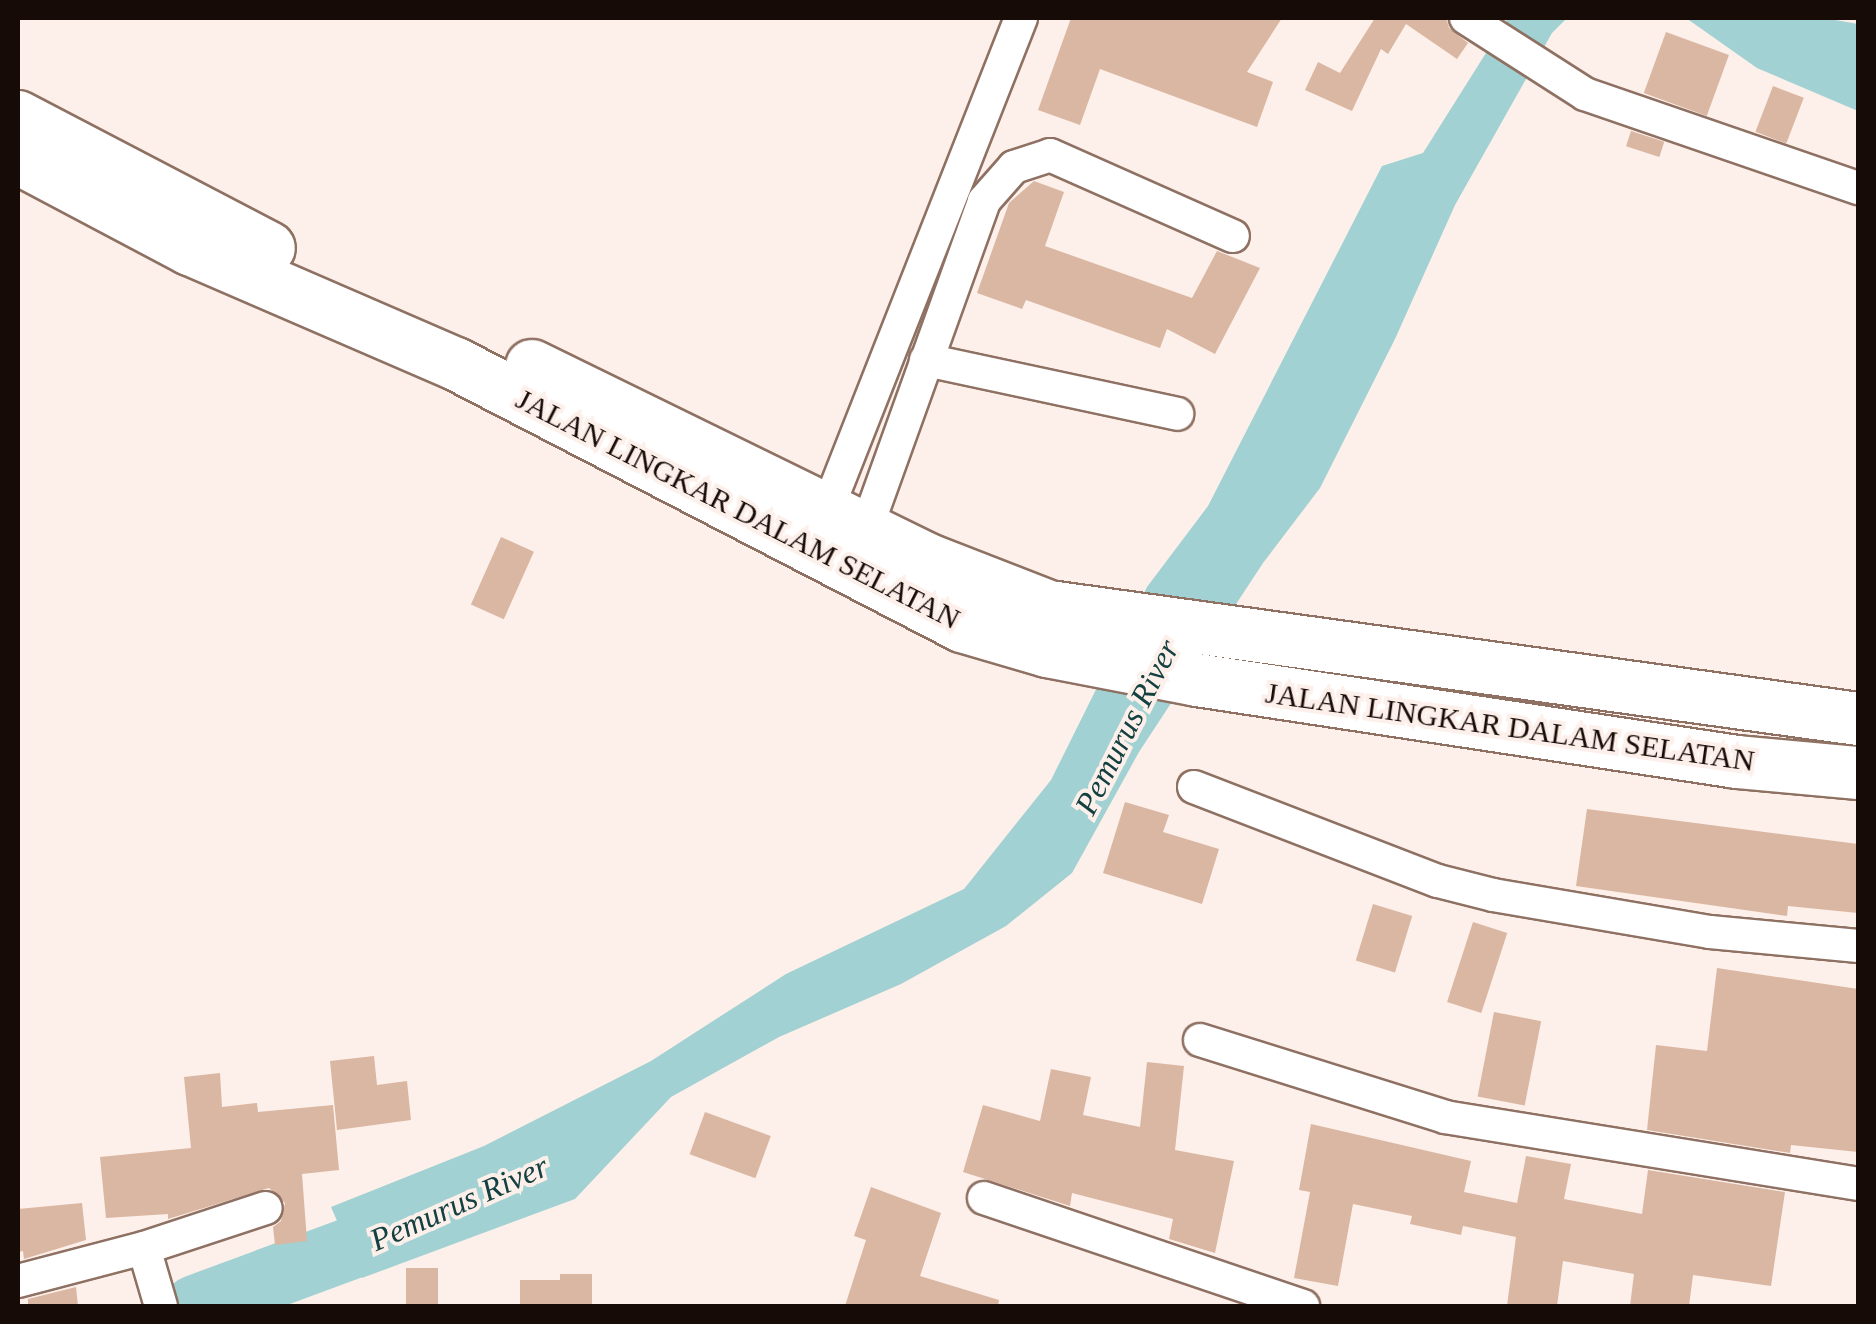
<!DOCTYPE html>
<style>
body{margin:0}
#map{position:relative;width:1876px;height:1324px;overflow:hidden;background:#fdefe9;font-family:"Times New Roman",serif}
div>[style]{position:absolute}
.water>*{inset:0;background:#a1d1d2}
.river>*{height:62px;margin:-31px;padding:0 31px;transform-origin:31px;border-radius:31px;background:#a1d1d2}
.building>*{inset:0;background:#dab7a2;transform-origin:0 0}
.roads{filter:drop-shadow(2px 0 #8e7163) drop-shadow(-2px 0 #8e7163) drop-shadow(0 2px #8e7163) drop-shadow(0 -2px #8e7163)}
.street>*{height:32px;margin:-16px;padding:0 16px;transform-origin:16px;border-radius:16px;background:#fff}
.primary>*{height:52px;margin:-26px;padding:0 26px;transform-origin:26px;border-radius:26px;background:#fff}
span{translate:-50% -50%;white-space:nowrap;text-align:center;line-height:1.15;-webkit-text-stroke:8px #fdefe9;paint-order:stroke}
.street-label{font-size:30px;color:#160b07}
.water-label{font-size:32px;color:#134041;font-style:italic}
.frame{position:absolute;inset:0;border:20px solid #160b07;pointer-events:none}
</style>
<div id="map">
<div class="water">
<div style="clip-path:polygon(1508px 18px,1567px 18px,1552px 33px,1455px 205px,1395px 339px,1320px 488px,1263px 563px,1139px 752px,1072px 873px,1006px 926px,901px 984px,779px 1037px,671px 1097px,575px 1199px,362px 1278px,331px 1207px,484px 1146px,651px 1061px,786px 974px,964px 889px,1051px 780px,1147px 587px,1208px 506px,1382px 166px,1423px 153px)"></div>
<div style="clip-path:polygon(1686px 18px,1824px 18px,1858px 24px,1858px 111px,1757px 68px)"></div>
</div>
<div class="river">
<div style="left:195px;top:1306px;width:247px;rotate:-20.3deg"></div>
</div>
<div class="building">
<div style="clip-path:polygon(1071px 18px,1282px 18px,1247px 72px,1273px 82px,1257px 127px,1100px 69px,1080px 125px,1038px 110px)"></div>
<div style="clip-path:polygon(1375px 18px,1446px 18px,1449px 28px,1468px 43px,1457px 59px,1406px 24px,1388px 54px,1381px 49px,1352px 111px,1305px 90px,1318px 62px,1340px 73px)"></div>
<div style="left:1666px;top:32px;width:67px;height:65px;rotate:20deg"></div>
<div style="left:1773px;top:86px;width:33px;height:49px;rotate:21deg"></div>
<div style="left:1631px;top:131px;width:35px;height:16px;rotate:18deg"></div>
<div style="clip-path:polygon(1034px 181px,1064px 192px,1045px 246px,1192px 298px,1217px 251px,1260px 268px,1215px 354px,1167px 329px,1160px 348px,1026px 300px,1022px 309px,977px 293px,1009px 203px)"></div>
<div style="left:501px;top:537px;width:36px;height:74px;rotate:24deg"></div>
<div style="clip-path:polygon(1125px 802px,1169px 815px,1163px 832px,1219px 849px,1202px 904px,1103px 873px)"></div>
<div style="clip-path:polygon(1587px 809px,1858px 844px,1858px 913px,1788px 906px,1787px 916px,1576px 886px)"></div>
<div style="left:1373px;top:904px;width:41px;height:59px;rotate:17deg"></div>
<div style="left:1473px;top:922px;width:36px;height:84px;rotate:18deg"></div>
<div style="clip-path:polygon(1717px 968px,1858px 989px,1858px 1152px,1791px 1145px,1790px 1153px,1647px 1130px,1656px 1045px,1707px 1051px)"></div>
<div style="left:1494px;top:1012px;width:48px;height:86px;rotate:11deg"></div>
<div style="clip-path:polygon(374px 1056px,377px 1085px,407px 1081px,411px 1120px,337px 1130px,330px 1061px)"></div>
<div style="clip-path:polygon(1147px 1062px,1184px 1066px,1175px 1150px,1234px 1161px,1215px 1253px,1169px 1239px,1173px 1219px,1072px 1193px,1070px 1206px,963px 1172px,983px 1105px,1040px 1121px,1051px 1069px,1091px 1077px,1083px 1115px,1140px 1127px)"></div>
<div style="clip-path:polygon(220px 1073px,222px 1107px,257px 1103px,258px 1112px,333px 1105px,339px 1170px,302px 1174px,307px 1241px,275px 1245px,273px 1227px,281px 1221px,285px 1203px,269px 1188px,168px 1219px,168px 1214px,106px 1218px,100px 1157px,191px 1148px,184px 1077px)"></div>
<div style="left:705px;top:1112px;width:70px;height:45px;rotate:20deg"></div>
<div style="clip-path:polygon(1311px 1124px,1471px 1161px,1464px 1192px,1517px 1203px,1526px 1156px,1571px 1164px,1564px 1199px,1642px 1214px,1648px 1170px,1785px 1192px,1771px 1286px,1693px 1275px,1689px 1306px,1630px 1306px,1634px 1274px,1563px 1261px,1557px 1306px,1507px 1306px,1516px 1237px,1463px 1226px,1461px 1235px,1410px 1224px,1412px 1216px,1353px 1204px,1338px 1286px,1294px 1278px,1310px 1192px,1299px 1190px)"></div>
<div style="clip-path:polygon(871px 1187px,941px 1213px,920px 1276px,999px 1300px,998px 1306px,845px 1306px,866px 1240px,854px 1236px)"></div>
<div style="clip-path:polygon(82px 1203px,86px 1240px,24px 1259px,23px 1251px,18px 1252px,18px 1209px)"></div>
<div style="left:406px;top:1268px;width:32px;height:38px"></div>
<div style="clip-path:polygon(560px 1274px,592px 1274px,592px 1306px,520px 1306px,520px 1280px,560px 1280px)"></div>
<div style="clip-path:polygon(76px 1287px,78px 1306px,28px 1306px,28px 1299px)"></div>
</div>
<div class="roads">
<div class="street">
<div style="left:1466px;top:18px;width:141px;rotate:32.6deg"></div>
<div style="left:1585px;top:94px;width:289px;rotate:19deg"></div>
<div style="left:926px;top:360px;width:257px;rotate:12.1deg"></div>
<div style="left:827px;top:510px;width:529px;rotate:-68.48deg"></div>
<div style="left:860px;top:546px;width:367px;rotate:-70.2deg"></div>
<div style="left:984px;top:201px;width:45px;rotate:-48.6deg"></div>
<div style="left:1014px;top:167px;width:38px;rotate:-18deg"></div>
<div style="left:1050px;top:155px;width:200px;rotate:23.9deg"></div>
<div style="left:1194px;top:787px;width:261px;rotate:21.1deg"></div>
<div style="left:1438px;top:881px;width:57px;rotate:14.3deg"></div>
<div style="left:1493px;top:895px;width:220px;rotate:9.7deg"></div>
<div style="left:1710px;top:932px;width:149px;rotate:5.4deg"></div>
<div style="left:1200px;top:1040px;width:257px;rotate:17.4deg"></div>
<div style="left:1445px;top:1117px;width:418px;rotate:9.2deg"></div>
<div style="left:984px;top:1198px;width:337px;rotate:18.7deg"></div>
<div style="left:18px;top:1281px;width:130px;rotate:-14.7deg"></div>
<div style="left:161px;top:1306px;width:60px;rotate:-106.3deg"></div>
<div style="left:144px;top:1248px;width:128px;rotate:-18.2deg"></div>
</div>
<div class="primary">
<div style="left:18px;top:117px;width:283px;rotate:27.6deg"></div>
<div style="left:18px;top:158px;width:195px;rotate:27.9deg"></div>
<div style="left:190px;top:249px;width:290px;rotate:23.4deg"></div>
<div style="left:456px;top:364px;width:570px;rotate:27.37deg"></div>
<div style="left:962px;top:626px;width:89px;rotate:16.4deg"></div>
<div style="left:1047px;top:651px;width:153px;rotate:10.9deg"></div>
<div style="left:1197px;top:680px;width:546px;rotate:8.63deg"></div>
<div style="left:1737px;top:762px;width:121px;rotate:5.2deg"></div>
<div style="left:532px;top:366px;width:441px;rotate:26.1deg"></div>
<div style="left:928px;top:560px;width:130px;rotate:21.2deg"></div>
<div style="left:1049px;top:607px;width:817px;rotate:7.88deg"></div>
</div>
</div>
<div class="street-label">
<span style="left:738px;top:509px;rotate:27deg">JALAN LINGKAR DALAM SELATAN</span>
<span style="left:1510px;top:727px;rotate:8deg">JALAN LINGKAR DALAM SELATAN</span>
</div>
<div class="water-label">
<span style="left:1127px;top:727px;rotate:-63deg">Pemurus River</span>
<span style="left:459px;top:1203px;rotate:-24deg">Pemurus River</span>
</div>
<div class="frame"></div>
</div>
